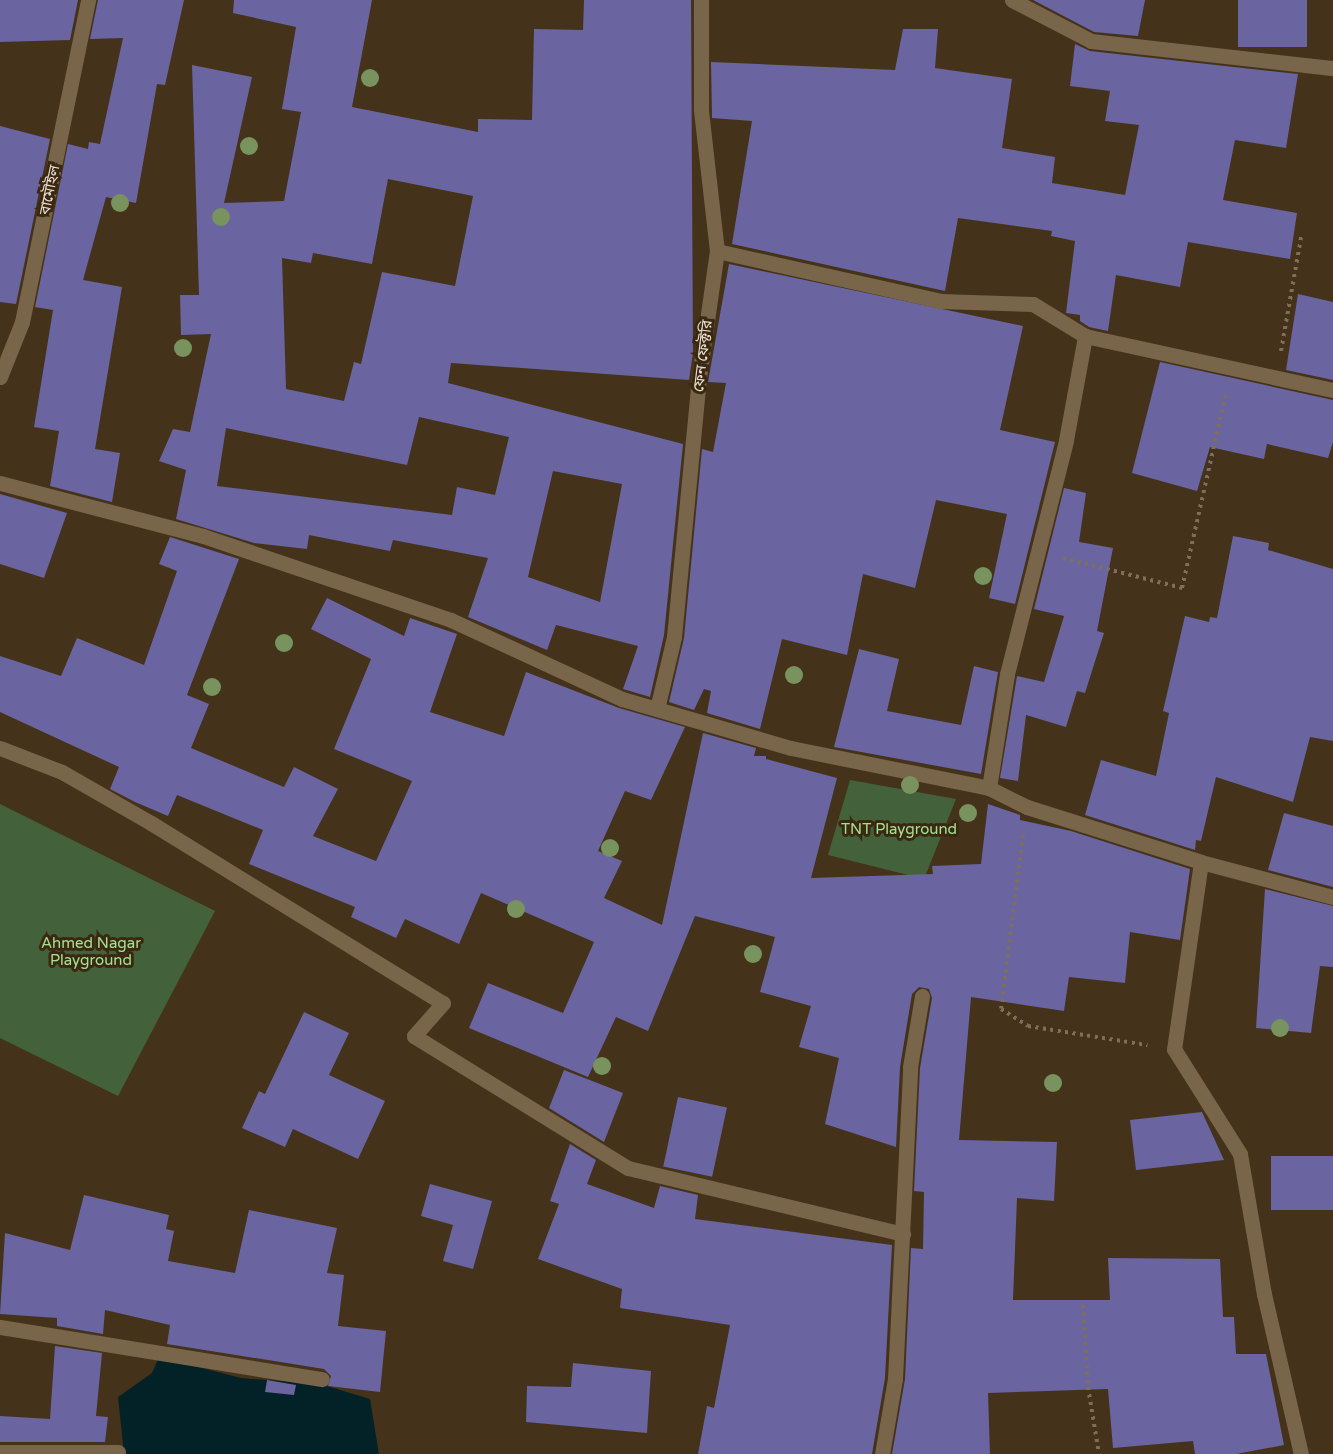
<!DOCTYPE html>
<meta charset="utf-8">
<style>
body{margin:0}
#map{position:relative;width:1333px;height:1454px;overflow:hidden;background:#44331a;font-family:"Varela Round","Noto Sans Bengali",sans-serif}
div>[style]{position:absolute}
.green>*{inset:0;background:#43623b}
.water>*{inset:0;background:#032227}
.building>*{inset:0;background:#6a64a0;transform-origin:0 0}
.path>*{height:4px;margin-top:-2px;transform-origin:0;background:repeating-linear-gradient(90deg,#7e6f5a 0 3px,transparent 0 7.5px)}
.minor>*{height:15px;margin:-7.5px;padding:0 7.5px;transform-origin:7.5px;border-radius:7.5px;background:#78654a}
.trees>*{width:18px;height:18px;margin:-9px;border-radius:50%;background:#78935d}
span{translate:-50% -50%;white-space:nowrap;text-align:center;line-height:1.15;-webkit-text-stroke:6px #3a2910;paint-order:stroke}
.street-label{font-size:15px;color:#e9ded0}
.park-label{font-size:15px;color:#a2e193}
</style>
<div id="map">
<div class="green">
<div style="clip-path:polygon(850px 780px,956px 799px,924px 879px,828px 855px)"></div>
<div style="clip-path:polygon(0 804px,215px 911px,118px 1096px,0 1038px)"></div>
</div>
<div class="water">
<div style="clip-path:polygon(159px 1357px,241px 1378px,320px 1384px,370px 1399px,379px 1454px,124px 1454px,118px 1397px,152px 1373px)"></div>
</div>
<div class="building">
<div style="clip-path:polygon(0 0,78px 0,70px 40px,0 42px)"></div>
<div style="clip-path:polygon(98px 0,184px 0,165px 85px,157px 84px,136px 203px,106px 197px,83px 280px,122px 287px,95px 449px,120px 453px,112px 502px,50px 486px,59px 431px,34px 427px,53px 310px,35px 307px,68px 144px,88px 149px,89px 142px,100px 144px,123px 38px,90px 39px)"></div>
<div style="clip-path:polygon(evenodd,234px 0,372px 0,352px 107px,478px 132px,478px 119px,532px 120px,534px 29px,583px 30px,584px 0,691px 0,693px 353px,689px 380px,451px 363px,448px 383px,683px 444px,664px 635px,650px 697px,623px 689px,638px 646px,556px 625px,547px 650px,468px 617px,488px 558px,393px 540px,390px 551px,309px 535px,307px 549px,254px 543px,176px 519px,186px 470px,159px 461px,173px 429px,190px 432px,211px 334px,181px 335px,180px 295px,199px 295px,192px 65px,252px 77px,224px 203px,284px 201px,301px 112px,282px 109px,296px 27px,233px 13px,234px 0,388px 179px,473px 196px,455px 286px,382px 272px,361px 364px,354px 362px,344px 401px,286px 389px,282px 258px,311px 263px,313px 253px,372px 264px,388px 179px,234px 0,419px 417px,509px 437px,495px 495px,457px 487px,452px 515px,217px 486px,226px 428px,407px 465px,419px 417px,234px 0,553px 471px,622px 484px,600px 602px,528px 577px,553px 471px)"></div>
<div style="clip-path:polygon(1033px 0,1145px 0,1138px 36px,1094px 32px)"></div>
<div style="left:1238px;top:0;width:69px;height:47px"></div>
<div style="clip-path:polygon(903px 29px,938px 29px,935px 68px,1012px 79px,1002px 148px,1055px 157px,1052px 183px,1125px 195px,1139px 125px,1105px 121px,1110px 91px,1070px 86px,1075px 44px,1090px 51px,1298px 74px,1286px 148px,1235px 140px,1223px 200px,1297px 213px,1290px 259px,1188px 242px,1180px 287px,1116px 275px,1108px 331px,1089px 327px,1080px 321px,1080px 315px,1066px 313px,1075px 241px,1051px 236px,1052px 231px,958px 218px,945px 291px,732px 244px,752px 121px,712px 118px,711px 62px,895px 70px)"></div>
<div style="clip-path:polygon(0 126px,50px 139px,16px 304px,0 302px)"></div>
<div style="clip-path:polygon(729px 264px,1023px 326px,1000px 430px,1055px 442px,1015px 604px,989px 598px,1007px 514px,936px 500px,915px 588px,863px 574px,847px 655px,782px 639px,760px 729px,707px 713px,711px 691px,704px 689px,694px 710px,669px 702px,684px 638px,702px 449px,713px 452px,726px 383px,708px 382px)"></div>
<div style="clip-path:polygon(1298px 294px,1333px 302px,1333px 380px,1286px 370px)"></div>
<div style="clip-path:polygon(1160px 362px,1333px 400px,1333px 442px,1328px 458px,1267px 444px,1264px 459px,1210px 447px,1197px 491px,1132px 473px)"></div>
<div style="clip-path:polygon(1064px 488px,1086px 493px,1079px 542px,1113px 548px,1097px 631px,1104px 633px,1085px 693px,1077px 691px,1066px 727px,1026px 715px,1018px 781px,1000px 778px,1017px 676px,1044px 682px,1064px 616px,1034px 609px)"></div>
<div style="clip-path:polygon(0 494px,67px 513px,44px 578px,0 564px)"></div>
<div style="clip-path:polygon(1233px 536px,1269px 543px,1268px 550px,1333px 569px,1333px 741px,1310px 737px,1293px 802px,1216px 777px,1201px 841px,1196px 840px,1195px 850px,1085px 815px,1101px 760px,1156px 776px,1169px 713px,1163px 711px,1185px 616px,1209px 622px,1210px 617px,1217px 618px)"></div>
<div style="clip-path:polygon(170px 537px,239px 559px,187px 695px,209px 704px,191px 748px,284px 787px,294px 767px,338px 789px,313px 836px,376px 861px,412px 781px,334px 749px,371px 659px,311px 629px,327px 598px,404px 636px,410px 618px,457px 634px,430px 712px,504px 736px,526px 672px,619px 708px,685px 727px,651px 800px,625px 791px,598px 851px,622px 861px,604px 898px,662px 925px,703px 733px,756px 748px,754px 756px,766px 756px,766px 759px,837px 778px,811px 878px,933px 874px,932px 866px,981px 864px,988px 804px,1020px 815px,1020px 820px,1071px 831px,1190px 869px,1180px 940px,1130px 932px,1125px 983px,1069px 977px,1064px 1011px,971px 997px,959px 1140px,1057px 1142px,1054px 1201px,1017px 1198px,1013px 1300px,1110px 1300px,1108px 1258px,1220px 1259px,1223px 1317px,1234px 1317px,1236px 1354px,1266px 1354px,1284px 1445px,1236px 1454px,1195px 1454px,1193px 1441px,1113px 1448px,1108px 1389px,988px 1393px,990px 1454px,892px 1454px,905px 1379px,911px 1248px,923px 1249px,924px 1192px,914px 1191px,920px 1068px,932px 998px,929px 989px,919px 987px,912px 994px,900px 1067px,896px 1147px,825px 1124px,839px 1058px,799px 1047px,811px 1006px,760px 992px,775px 937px,695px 916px,648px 1031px,616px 1017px,588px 1077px,469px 1028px,488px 983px,563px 1013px,594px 942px,481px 893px,459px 944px,405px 919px,396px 938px,351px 917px,355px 907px,249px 864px,263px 830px,177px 795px,168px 816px,135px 802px,110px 789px,119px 767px,0 712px,0 656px,61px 676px,77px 638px,144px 665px,177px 571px,159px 564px)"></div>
<div style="clip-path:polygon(859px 649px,899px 659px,887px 711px,961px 725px,974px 666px,998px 672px,981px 774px,834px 747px)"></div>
<div style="clip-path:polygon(1284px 813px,1333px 826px,1333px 887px,1268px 870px)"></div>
<div style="clip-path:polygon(1265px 889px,1333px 906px,1333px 967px,1320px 966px,1311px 1033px,1256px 1028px)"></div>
<div style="clip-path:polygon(304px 1012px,349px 1033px,329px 1075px,385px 1101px,358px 1159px,293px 1129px,285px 1147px,242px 1128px,259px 1091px,265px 1094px)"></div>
<div style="clip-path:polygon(564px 1070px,623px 1093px,604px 1142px,549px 1108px)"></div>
<div style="left:678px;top:1097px;width:50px;height:71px;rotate:12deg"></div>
<div style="clip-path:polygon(1202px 1112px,1224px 1160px,1136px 1170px,1130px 1120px)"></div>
<div style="clip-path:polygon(570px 1144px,596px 1160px,587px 1184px,654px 1208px,660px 1186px,698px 1195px,695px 1219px,892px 1245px,885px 1378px,872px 1454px,698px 1454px,707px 1406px,714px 1408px,730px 1325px,620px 1308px,622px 1289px,538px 1259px,559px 1204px,550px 1201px)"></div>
<div style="left:1333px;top:1156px;width:54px;height:62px;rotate:90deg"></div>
<div style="clip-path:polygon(430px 1184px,492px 1201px,473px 1269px,443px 1261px,453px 1225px,421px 1216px)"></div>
<div style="clip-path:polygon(84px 1195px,169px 1215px,166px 1229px,174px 1231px,168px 1261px,235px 1273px,249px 1210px,337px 1228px,327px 1273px,344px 1275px,338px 1326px,386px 1331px,380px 1392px,328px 1386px,331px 1376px,324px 1369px,167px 1344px,170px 1325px,105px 1310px,103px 1334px,57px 1326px,57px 1318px,0 1314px,5px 1233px,70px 1250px)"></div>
<div style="clip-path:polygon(55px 1346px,102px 1353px,96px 1416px,108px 1417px,105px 1442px,0 1442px,0 1416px,50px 1419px)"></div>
<div style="clip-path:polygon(573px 1363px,651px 1371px,647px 1433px,526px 1422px,527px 1386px,571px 1387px)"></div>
<div style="clip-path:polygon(267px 1380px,296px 1385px,294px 1395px,265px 1392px)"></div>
</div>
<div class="path">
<div style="left:1281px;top:351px;width:116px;rotate:-80deg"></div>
<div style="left:1063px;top:558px;width:123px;rotate:14.1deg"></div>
<div style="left:1182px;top:588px;width:200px;rotate:-77.3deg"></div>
<div style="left:1023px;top:835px;width:175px;rotate:97.2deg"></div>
<div style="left:1001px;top:1009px;width:32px;rotate:32deg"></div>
<div style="left:1028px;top:1026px;width:121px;rotate:9.1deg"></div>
<div style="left:1083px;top:1305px;width:82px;rotate:86.5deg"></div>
<div style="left:1088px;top:1387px;width:68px;rotate:80.7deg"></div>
</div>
<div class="minor">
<div style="left:1012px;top:0;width:89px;rotate:27.4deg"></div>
<div style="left:1091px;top:41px;width:244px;rotate:6.4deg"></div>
<div style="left:717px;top:251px;width:230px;rotate:12.6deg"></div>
<div style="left:941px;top:301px;width:92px;rotate:1.9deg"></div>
<div style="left:1033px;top:304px;width:61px;rotate:31.6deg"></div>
<div style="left:1085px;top:336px;width:254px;rotate:12.3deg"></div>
<div style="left:0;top:377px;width:59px;rotate:-68.2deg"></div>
<div style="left:22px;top:322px;width:329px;rotate:-78.4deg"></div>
<div style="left:0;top:483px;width:210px;rotate:14.6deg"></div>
<div style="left:203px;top:536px;width:262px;rotate:18.7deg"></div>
<div style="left:451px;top:620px;width:188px;rotate:24.8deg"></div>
<div style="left:622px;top:699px;width:176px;rotate:16.2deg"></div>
<div style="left:791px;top:748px;width:202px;rotate:11.4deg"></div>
<div style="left:989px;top:788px;width:42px;rotate:26.6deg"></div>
<div style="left:1027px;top:807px;width:182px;rotate:17.5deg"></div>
<div style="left:1201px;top:862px;width:137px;rotate:14.9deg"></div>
<div style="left:657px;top:709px;width:74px;rotate:-76.7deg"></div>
<div style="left:674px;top:637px;width:261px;rotate:-84.5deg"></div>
<div style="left:699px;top:377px;width:127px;rotate:-81.9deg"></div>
<div style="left:717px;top:251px;width:142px;rotate:-96.5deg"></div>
<div style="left:701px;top:110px;width:110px;rotate:-90deg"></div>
<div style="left:0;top:748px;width:66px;rotate:21.2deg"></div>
<div style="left:62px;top:772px;width:103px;rotate:29.8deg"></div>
<div style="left:151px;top:823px;width:343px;rotate:31.7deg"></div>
<div style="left:443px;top:1003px;width:44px;rotate:131.3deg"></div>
<div style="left:414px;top:1036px;width:251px;rotate:31.7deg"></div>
<div style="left:628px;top:1168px;width:283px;rotate:13.5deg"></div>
<div style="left:989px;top:788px;width:115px;rotate:-81deg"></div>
<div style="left:1007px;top:674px;width:241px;rotate:-75.8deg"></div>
<div style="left:1066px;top:440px;width:106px;rotate:-79.6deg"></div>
<div style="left:1201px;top:862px;width:189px;rotate:98.2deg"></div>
<div style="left:1174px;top:1049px;width:124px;rotate:57.8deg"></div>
<div style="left:1240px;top:1154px;width:142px;rotate:80.3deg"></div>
<div style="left:1264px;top:1294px;width:164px;rotate:77deg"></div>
<div style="left:0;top:1327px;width:326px;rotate:9.2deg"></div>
<div style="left:0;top:1452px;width:118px"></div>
<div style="left:882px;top:1454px;width:76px;rotate:-80.2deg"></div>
<div style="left:895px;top:1379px;width:312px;rotate:-87.2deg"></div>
<div style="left:910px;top:1067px;width:72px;rotate:-80.4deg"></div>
</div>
<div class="trees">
<div style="left:370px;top:78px"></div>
<div style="left:249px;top:146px"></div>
<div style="left:120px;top:203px"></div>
<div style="left:221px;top:217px"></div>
<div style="left:183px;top:348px"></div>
<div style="left:983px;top:576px"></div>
<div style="left:284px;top:643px"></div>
<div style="left:794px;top:675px"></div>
<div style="left:212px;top:687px"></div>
<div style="left:910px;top:785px"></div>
<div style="left:968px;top:813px"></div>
<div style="left:610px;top:848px"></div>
<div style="left:516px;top:909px"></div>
<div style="left:753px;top:954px"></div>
<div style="left:1280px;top:1028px"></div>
<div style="left:602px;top:1066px"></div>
<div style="left:1053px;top:1083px"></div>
</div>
<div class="street-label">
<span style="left:50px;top:190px;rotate:-78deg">বামৌইল</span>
<span style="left:703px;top:356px;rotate:-83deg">ফেন ফেক্টরি</span>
</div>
<div class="park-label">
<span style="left:899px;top:830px">TNT Playground</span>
<span style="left:91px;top:952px">Ahmed Nagar<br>Playground</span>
</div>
</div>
